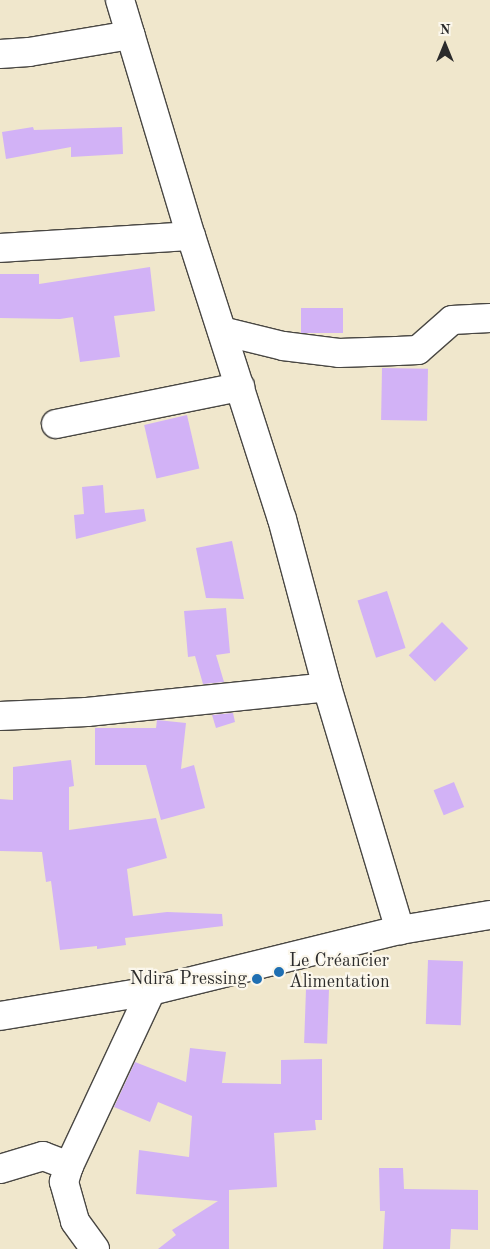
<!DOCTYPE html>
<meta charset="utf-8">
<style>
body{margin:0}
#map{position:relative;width:490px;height:1249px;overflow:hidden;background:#f0e7cc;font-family:"Old Standard TT",serif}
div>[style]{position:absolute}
.building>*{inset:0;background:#d2b2f6;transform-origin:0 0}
.roads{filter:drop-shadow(1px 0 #494743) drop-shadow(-1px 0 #494743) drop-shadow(0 1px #494743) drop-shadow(0 -1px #494743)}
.street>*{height:28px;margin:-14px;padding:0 14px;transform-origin:14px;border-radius:14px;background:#fff}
.dots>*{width:14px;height:14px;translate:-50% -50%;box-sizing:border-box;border:2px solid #fbf7ec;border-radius:50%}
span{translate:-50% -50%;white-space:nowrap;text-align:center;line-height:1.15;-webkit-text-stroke:4.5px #fbf7ec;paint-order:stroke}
.poi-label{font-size:18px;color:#2b2b2b}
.left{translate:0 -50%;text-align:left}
.right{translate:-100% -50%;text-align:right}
.north{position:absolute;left:420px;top:20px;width:50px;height:50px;-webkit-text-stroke:4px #fbf7ec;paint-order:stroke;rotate:0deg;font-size:14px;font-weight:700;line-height:20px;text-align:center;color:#2b2b2b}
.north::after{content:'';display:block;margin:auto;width:18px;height:22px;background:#2b2b2b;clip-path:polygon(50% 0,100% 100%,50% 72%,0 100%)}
</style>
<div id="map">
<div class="building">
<div style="clip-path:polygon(33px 127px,34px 130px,122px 127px,123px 154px,71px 157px,71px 147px,6px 159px,2px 132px)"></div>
<div style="clip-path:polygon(150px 267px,155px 311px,114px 316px,120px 357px,80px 362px,73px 317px,60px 319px,0 318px,0 274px,39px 274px,39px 284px)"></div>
<div style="left:301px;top:308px;width:42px;height:25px"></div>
<div style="left:382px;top:368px;width:46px;height:52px;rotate:1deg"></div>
<div style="left:187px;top:415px;width:55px;height:44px;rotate:77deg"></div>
<div style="clip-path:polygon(103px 485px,105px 513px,144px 509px,146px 521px,76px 539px,74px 515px,84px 514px,82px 487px)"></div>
<div style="clip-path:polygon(232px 541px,244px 599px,206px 598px,196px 548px)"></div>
<div style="left:387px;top:591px;width:60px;height:31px;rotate:72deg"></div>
<div style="clip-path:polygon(226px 608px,230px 653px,216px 655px,224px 682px,203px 684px,195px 656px,188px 657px,184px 611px)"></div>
<div style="left:442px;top:622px;width:37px;height:47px;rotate:45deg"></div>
<div style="clip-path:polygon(233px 713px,235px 722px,216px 728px,212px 715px)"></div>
<div style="clip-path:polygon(157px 720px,186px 723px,181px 769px,194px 765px,205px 808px,161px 820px,146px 765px,95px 765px,95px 728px,156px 728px)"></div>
<div style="clip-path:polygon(71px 760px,74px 786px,69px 787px,69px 830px,156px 818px,167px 858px,127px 869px,133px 916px,167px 912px,222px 914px,223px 926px,125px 938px,126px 945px,97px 949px,97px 946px,60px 950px,51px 881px,46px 882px,42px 852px,0 851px,0 799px,13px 800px,13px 767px)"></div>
<div style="left:454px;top:782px;width:27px;height:22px;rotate:68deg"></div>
<div style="left:428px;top:960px;width:35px;height:64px;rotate:2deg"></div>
<div style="left:306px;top:989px;width:23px;height:54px;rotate:2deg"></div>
<div style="clip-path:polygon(190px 1048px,226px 1052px,222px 1083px,281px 1084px,281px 1060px,322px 1059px,322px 1120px,315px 1120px,316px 1130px,274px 1133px,277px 1187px,229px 1190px,229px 1249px,158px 1249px,176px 1235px,172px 1230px,218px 1201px,136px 1194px,139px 1150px,189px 1157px,192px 1116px,158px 1102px,150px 1122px,114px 1107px,135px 1062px,186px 1082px)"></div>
<div style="clip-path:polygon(379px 1168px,403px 1168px,404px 1189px,478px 1190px,478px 1230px,451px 1229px,450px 1249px,383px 1249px,385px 1211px,380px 1211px)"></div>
</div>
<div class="roads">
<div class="street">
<div style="left:120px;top:0;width:246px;rotate:73.3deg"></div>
<div style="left:191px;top:236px;width:297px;rotate:72.2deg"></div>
<div style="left:282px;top:519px;width:174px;rotate:75deg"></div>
<div style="left:327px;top:687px;width:254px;rotate:73.3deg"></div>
<div style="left:0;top:54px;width:29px;rotate:-4deg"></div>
<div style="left:29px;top:52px;width:103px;rotate:-9.5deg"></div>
<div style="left:0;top:248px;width:191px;rotate:-3.6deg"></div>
<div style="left:222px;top:331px;width:63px;rotate:13.8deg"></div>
<div style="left:283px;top:346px;width:56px;rotate:7.1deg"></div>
<div style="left:339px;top:353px;width:58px;rotate:-2deg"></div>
<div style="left:397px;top:351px;width:21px;rotate:-3deg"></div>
<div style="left:418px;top:350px;width:45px;rotate:-41.4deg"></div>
<div style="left:452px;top:320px;width:38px;rotate:-3deg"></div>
<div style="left:56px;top:424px;width:188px;rotate:-11.4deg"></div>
<div style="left:0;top:716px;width:87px;rotate:-2.6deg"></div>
<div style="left:87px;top:712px;width:241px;rotate:-5.9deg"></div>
<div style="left:0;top:1016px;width:153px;rotate:-9.4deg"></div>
<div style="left:151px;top:991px;width:256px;rotate:-13.8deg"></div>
<div style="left:400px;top:930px;width:91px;rotate:-9.5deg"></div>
<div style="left:0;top:1169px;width:45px;rotate:-16.8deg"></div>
<div style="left:43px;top:1156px;width:28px;rotate:21deg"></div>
<div style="left:95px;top:1249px;width:34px;rotate:-126deg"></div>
<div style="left:75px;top:1221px;width:41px;rotate:-105.8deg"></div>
<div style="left:64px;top:1182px;width:17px;rotate:-73deg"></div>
<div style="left:69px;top:1166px;width:193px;rotate:-64.9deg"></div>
</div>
</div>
<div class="dots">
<div style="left:279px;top:972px;background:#1f6fb2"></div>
<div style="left:257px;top:979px;background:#1f6fb2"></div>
</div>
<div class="poi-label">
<span class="left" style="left:289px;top:972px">Le Créancier<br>Alimentation</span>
<span class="right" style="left:247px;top:979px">Ndira Pressing</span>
</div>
<div class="north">N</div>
</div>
